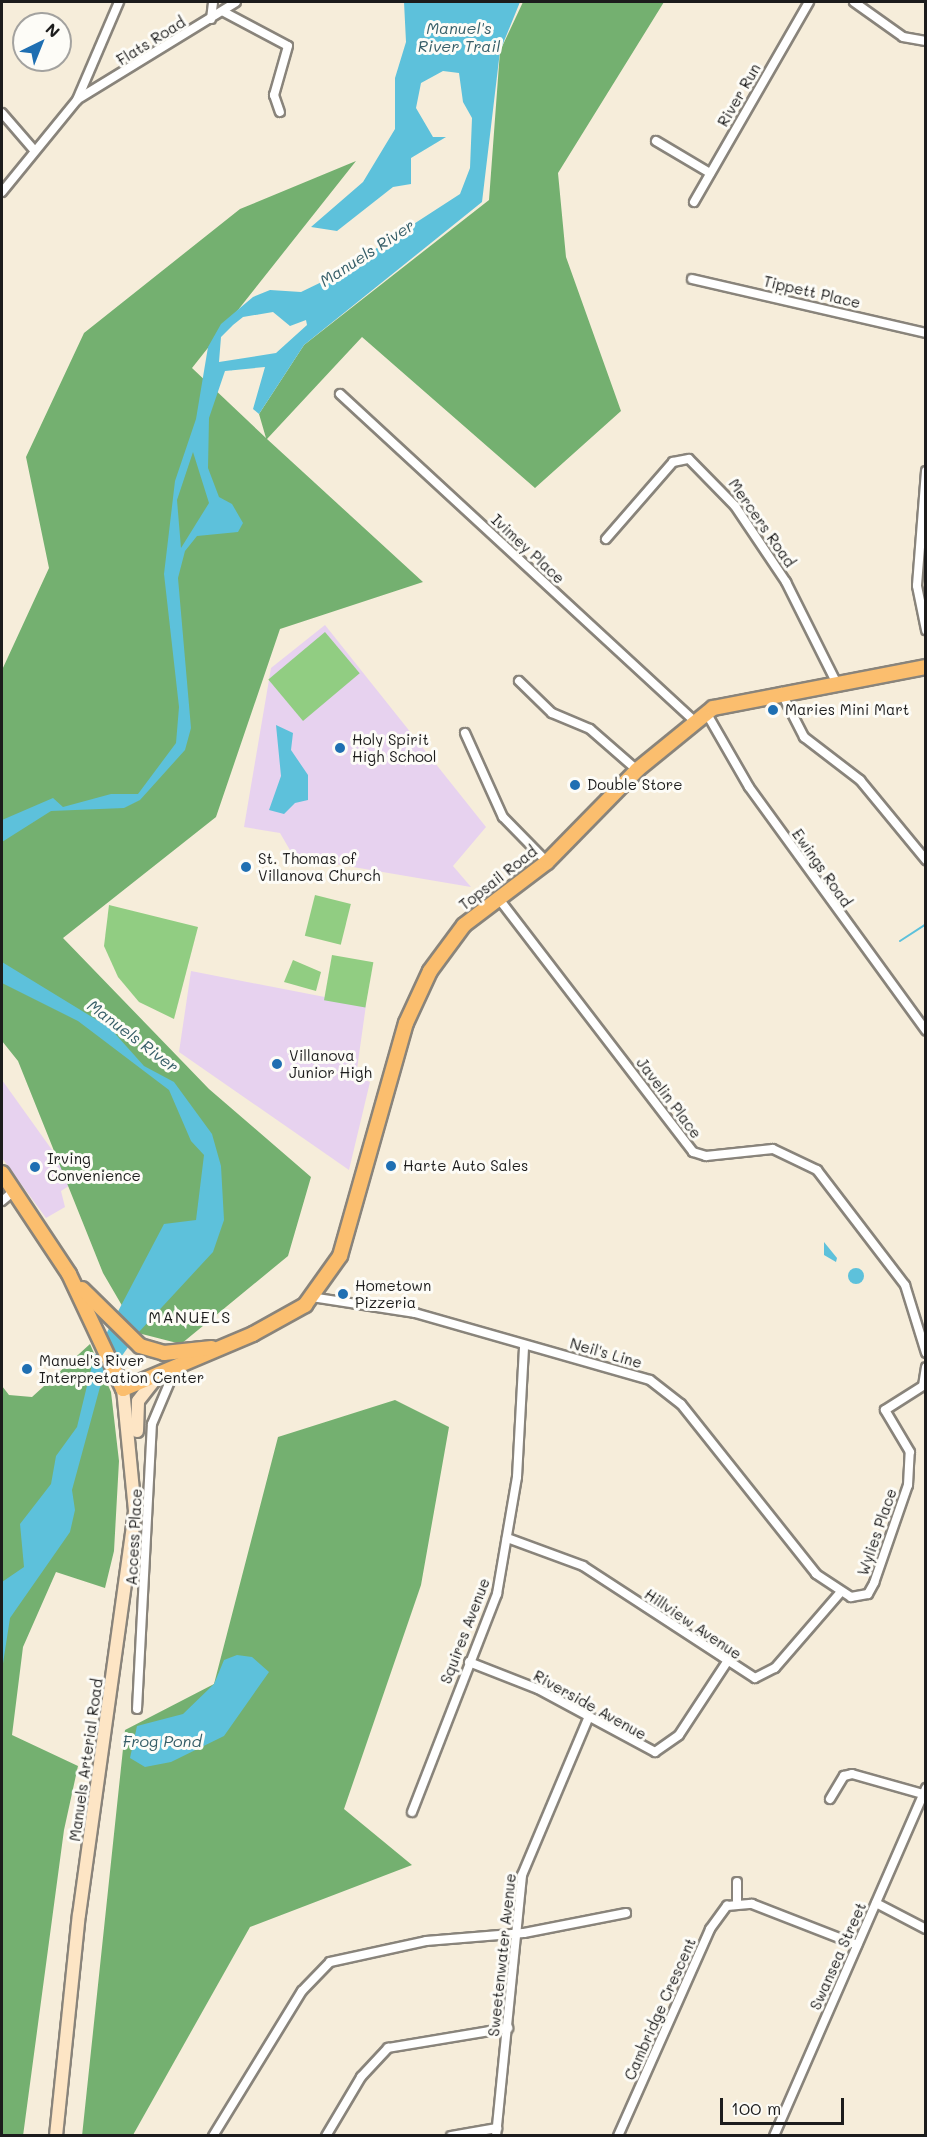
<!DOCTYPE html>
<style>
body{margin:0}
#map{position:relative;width:927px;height:2137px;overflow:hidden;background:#f6edda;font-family:Mali,sans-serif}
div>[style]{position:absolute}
.built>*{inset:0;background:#e7d2ef}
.green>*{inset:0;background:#91cd82;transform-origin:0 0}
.forest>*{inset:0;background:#74b070}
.water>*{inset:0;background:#5dc1db}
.round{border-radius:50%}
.stream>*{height:2px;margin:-1px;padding:0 1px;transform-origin:1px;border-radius:1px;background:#5dc1db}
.roads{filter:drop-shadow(2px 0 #89847b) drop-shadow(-2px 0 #89847b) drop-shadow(0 2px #89847b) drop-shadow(0 -2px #89847b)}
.minor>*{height:8px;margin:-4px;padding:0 4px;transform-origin:4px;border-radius:4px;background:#fff}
.secondary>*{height:12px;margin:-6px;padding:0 6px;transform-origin:6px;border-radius:6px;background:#fde5c5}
.primary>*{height:14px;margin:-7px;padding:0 7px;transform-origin:7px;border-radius:7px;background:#fbbe6e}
.dots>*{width:16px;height:16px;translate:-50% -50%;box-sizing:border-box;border:3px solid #fdfcf7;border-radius:50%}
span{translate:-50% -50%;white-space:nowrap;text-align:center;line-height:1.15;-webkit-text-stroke:6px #fdfcf7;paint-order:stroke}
.street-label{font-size:15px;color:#1c1c1c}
.poi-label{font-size:15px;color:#1c1c1c}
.left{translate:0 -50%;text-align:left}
.water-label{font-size:16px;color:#365e68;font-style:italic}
.neighbourhood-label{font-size:16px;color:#1c1c1c;letter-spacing:1.5px}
.frame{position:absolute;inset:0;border:3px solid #1c1c1c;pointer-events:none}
.north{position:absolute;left:12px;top:12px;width:60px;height:60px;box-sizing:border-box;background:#fdfcf7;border:2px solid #a3a29f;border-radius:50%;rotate:43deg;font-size:16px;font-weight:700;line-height:24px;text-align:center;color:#1c1c1c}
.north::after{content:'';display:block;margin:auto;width:21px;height:27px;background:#1f6fb2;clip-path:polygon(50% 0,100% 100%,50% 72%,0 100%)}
.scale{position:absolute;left:720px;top:2098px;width:124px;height:27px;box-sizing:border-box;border:3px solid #1c1c1c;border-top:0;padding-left:8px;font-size:18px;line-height:21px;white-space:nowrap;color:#1c1c1c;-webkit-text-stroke:4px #fdfcf7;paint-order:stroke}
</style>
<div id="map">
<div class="built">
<div style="clip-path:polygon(325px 625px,486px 827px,453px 866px,471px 887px,294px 857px,280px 833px,244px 827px,271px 668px)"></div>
<div style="clip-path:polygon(191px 971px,366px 1005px,356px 1076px,370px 1082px,349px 1170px,179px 1052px)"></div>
<div style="clip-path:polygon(2px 1080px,75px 1182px,61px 1191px,65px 1207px,46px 1218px,2px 1158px)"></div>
</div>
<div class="green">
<div style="left:325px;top:632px;width:54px;height:74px;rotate:50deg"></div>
<div style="left:315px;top:895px;width:37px;height:42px;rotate:14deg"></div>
<div style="clip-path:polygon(109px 905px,198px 927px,174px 1019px,139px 1002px,118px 977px,104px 946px)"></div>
<div style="left:332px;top:955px;width:42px;height:46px;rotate:10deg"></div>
<div style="clip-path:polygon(293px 960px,321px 972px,316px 991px,284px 982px)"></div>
</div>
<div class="forest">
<div style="clip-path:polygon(523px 2px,664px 2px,558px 173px,566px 257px,621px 411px,535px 488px,362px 337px,267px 439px,423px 582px,280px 629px,216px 817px,63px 938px,209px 1089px,311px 1177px,288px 1256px,181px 1344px,138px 1333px,103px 1273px,18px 1061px,2px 1041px,2px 670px,49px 568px,26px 457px,84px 333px,240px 209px,356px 161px,192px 368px,266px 438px,259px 414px,304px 345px,489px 200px,500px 51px)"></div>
<div style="clip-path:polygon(90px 1344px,111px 1392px,119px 1461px,114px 1551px,105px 1588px,56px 1572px,23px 1647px,12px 1735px,78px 1766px,64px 1830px,23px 2136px,2px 2135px,2px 1386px,9px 1395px,32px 1397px)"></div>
<div style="clip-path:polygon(395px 1400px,449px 1427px,421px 1585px,344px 1809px,412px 1865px,250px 1927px,133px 2135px,82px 2136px,125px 1730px,214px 1684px,278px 1437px)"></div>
</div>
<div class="water">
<div style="clip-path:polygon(evenodd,404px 2px,520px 2px,500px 51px,482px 202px,304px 345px,259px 414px,253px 409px,265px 367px,225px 371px,209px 418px,208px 468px,219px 497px,232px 504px,243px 523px,238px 532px,197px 536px,185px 551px,178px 578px,191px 728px,185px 750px,140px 800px,124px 808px,51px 811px,2px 842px,2px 820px,53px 798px,63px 807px,111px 794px,138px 794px,176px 743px,179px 707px,164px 574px,175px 481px,196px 419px,208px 347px,221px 324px,253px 297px,270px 290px,301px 292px,332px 277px,460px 194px,470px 168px,472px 118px,463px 102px,459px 73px,443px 71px,421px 83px,416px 108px,433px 137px,446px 137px,411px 158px,411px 184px,393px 187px,337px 231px,311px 227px,363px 182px,395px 129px,395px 78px,406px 42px,404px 2px,273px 312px,290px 326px,306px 320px,307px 325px,276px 353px,219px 362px,221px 337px,233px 325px,243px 317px,273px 312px,404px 2px,193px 452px,209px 503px,181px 548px,177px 500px,193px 452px)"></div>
<div style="clip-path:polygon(276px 725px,293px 733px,291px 750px,308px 775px,308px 800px,295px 803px,284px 814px,269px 810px,281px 776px)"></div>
<div style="clip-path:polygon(2px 962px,110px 1028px,144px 1066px,174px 1082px,212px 1134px,221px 1166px,224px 1220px,213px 1252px,138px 1333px,100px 1387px,72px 1490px,75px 1510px,70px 1532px,10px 1618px,2px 1670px,2px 1582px,24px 1567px,20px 1524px,51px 1484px,56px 1456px,77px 1427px,94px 1357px,164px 1224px,196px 1220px,204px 1155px,191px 1141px,169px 1090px,78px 1021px,2px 983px)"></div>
<div style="clip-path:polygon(824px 1242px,837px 1258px,836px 1262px,824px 1255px)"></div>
<div class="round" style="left:848px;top:1268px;width:16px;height:16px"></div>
<div style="clip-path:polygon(237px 1655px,252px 1657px,269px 1672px,224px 1736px,171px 1762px,145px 1767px,130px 1758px,137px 1726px,183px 1714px,214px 1684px,224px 1660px)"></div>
</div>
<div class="stream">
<div style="left:900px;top:941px;width:31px;rotate:-33deg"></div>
</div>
<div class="roads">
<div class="minor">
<div style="left:854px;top:2px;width:60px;rotate:35.5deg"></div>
<div style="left:903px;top:37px;width:23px;rotate:10deg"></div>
<div style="left:224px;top:12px;width:72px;rotate:28deg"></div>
<div style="left:288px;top:46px;width:51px;rotate:105.9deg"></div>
<div style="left:274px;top:95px;width:18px;rotate:71deg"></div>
<div style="left:211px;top:19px;width:17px;rotate:-83deg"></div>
<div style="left:78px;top:99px;width:185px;rotate:-31.5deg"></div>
<div style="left:2px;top:113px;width:49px;rotate:49.1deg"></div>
<div style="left:656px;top:141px;width:63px;rotate:30.7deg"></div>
<div style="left:2px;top:192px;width:119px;rotate:-50.8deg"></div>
<div style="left:77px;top:100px;width:107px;rotate:-66.8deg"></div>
<div style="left:694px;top:202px;width:231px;rotate:-60.1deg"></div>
<div style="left:692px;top:279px;width:240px;rotate:13deg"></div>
<div style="left:340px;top:394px;width:485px;rotate:42.7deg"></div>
<div style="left:926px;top:471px;width:115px;rotate:94.5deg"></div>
<div style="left:917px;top:586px;width:45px;rotate:78.4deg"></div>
<div style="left:606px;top:539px;width:102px;rotate:-49deg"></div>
<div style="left:673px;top:462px;width:16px;rotate:-11deg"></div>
<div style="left:689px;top:459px;width:66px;rotate:45.6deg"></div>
<div style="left:735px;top:506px;width:92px;rotate:56.1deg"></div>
<div style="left:786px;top:582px;width:116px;rotate:63.4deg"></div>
<div style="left:519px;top:681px;width:46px;rotate:44.1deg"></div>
<div style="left:552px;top:713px;width:41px;rotate:22.8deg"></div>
<div style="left:590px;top:729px;width:62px;rotate:41.1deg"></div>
<div style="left:781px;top:692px;width:51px;rotate:62.9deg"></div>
<div style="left:804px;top:737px;width:71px;rotate:37.5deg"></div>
<div style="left:860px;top:780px;width:104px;rotate:50.5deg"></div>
<div style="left:707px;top:714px;width:84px;rotate:60.1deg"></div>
<div style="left:749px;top:787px;width:301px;rotate:54deg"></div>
<div style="left:465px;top:733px;width:92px;rotate:65.7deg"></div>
<div style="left:503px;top:817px;width:63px;rotate:45.6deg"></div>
<div style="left:499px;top:899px;width:319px;rotate:52.5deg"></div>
<div style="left:693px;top:1152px;width:14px;rotate:17deg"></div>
<div style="left:706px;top:1156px;width:67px;rotate:-6deg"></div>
<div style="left:773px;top:1149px;width:49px;rotate:25.5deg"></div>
<div style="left:817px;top:1170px;width:145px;rotate:52.6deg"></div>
<div style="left:905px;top:1285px;width:71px;rotate:72.8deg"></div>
<div style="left:2px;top:1201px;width:16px;rotate:-40deg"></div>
<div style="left:311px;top:1297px;width:105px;rotate:8.7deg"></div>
<div style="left:415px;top:1313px;width:244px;rotate:15.9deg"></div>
<div style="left:650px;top:1380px;width:39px;rotate:38deg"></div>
<div style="left:681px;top:1404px;width:217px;rotate:51.5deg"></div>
<div style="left:816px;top:1574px;width:42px;rotate:33.3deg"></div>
<div style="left:851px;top:1597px;width:17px;rotate:-10deg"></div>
<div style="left:868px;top:1594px;width:13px;rotate:-61deg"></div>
<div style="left:874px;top:1583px;width:104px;rotate:-70.9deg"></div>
<div style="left:908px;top:1485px;width:33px;rotate:-87deg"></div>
<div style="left:910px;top:1452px;width:49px;rotate:-120.8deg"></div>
<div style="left:885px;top:1410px;width:45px;rotate:-32.3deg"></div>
<div style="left:923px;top:1386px;width:19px;rotate:-81deg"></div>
<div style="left:507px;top:1538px;width:81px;rotate:20.2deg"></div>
<div style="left:583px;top:1566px;width:205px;rotate:33.1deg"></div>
<div style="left:755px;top:1678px;width:22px;rotate:-27deg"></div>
<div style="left:775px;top:1668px;width:99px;rotate:-49.1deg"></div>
<div style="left:469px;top:1662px;width:74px;rotate:21.4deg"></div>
<div style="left:538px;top:1689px;width:133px;rotate:28.3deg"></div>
<div style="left:655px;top:1752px;width:29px;rotate:-35deg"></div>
<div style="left:679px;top:1735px;width:87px;rotate:-56.7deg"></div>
<div style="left:137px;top:1709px;width:285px;rotate:-87deg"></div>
<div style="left:152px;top:1424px;width:56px;rotate:-67.1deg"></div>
<div style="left:830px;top:1799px;width:27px;rotate:-59deg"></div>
<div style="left:844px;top:1776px;width:8px;rotate:-14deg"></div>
<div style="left:852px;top:1774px;width:74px;rotate:15.7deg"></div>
<div style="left:412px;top:1812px;width:234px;rotate:-68.7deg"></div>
<div style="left:497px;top:1594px;width:119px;rotate:-80.3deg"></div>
<div style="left:517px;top:1477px;width:131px;rotate:-86.9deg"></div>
<div style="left:737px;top:1901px;width:19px;rotate:-90deg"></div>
<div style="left:876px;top:1903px;width:56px;rotate:27.5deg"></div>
<div style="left:213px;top:2136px;width:170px;rotate:-58.5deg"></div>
<div style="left:302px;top:1991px;width:40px;rotate:-46deg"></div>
<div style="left:330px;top:1962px;width:98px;rotate:-12.3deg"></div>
<div style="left:426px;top:1941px;width:98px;rotate:-4.7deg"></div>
<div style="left:524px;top:1933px;width:104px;rotate:-11.1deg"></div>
<div style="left:326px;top:2136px;width:69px;rotate:-59.3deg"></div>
<div style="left:361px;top:2077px;width:40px;rotate:-47deg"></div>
<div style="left:388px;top:2048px;width:122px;rotate:-9.5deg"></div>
<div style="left:451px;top:2136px;width:47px;rotate:-9.9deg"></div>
<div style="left:496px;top:2136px;width:262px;rotate:-84.3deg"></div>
<div style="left:522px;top:1875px;width:169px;rotate:-67.1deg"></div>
<div style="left:618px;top:2136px;width:227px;rotate:-66deg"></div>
<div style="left:710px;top:1929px;width:29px;rotate:-54deg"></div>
<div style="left:727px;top:1906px;width:25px;rotate:-5deg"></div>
<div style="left:752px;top:1904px;width:113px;rotate:21.3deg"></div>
<div style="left:774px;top:2136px;width:380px;rotate:-66.4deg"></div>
</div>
<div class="secondary">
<div style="left:137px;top:1431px;width:30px;rotate:-88deg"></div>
<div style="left:138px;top:1401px;width:28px;rotate:-52deg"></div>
<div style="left:56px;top:2136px;width:222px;rotate:-84.1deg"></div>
<div style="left:79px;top:1915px;width:408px;rotate:-82.1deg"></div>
<div style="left:135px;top:1511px;width:123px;rotate:-95.6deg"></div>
</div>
<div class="primary">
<div style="left:2px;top:1173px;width:121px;rotate:56.4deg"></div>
<div style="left:69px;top:1274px;width:127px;rotate:64.8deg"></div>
<div style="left:123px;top:1389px;width:141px;rotate:-22.9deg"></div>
<div style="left:253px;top:1334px;width:60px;rotate:-29.1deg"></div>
<div style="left:305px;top:1305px;width:60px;rotate:-54.5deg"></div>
<div style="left:340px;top:1256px;width:242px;rotate:-74.2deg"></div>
<div style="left:406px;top:1023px;width:57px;rotate:-65.2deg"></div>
<div style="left:430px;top:971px;width:57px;rotate:-53.5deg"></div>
<div style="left:464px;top:925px;width:104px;rotate:-37.2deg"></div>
<div style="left:547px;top:862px;width:129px;rotate:-45.6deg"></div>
<div style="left:637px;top:770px;width:98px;rotate:-39.2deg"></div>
<div style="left:713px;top:708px;width:217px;rotate:-10.9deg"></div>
<div style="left:82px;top:1289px;width:81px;rotate:44.5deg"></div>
<div style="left:140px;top:1346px;width:25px;rotate:16deg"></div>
<div style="left:164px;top:1353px;width:48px;rotate:-5.9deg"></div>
</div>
</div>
<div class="dots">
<div style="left:773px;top:710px;background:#1f6fb2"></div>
<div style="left:340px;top:748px;background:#1f6fb2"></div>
<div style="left:575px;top:785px;background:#1f6fb2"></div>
<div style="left:246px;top:867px;background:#1f6fb2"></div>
<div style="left:277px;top:1064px;background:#1f6fb2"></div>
<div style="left:391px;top:1166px;background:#1f6fb2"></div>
<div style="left:35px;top:1167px;background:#1f6fb2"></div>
<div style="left:343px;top:1294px;background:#1f6fb2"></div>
<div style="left:27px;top:1369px;background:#1f6fb2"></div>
</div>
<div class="street-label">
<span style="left:151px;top:41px;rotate:-32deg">Flats Road</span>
<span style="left:739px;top:95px;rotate:-60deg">River Run</span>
<span style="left:812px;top:292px;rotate:13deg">Tippett Place</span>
<span style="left:762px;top:523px;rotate:55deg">Mercers Road</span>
<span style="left:528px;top:549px;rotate:43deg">Ivimey Place</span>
<span style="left:822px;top:868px;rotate:55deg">Ewings Road</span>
<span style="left:498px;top:878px;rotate:-38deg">Topsail Road</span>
<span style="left:669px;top:1098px;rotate:53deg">Javelin Place</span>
<span style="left:606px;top:1353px;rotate:16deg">Neil's Line</span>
<span style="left:877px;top:1532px;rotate:-71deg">Wylies Place</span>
<span style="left:134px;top:1537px;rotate:-87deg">Access Place</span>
<span style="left:693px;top:1624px;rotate:34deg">Hillview Avenue</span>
<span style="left:465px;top:1631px;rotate:-69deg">Squires Avenue</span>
<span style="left:590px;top:1705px;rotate:29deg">Riverside Avenue</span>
<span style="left:86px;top:1760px;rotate:-82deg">Manuels Arterial Road</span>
<span style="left:502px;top:1955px;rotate:-84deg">Sweetenwater Avenue</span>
<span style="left:838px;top:1956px;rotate:-66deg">Swansea Street</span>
<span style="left:660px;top:2009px;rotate:-66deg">Cambridge Crescent</span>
</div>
<div class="poi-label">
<span class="left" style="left:785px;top:710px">Maries Mini Mart</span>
<span class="left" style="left:352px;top:748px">Holy Spirit<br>High School</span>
<span class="left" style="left:587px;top:785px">Double Store</span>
<span class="left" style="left:258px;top:867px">St. Thomas of<br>Villanova Church</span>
<span class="left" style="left:289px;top:1064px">Villanova<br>Junior High</span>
<span class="left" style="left:47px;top:1167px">Irving<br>Convenience</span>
<span class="left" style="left:403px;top:1166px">Harte Auto Sales</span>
<span class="left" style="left:355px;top:1294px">Hometown<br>Pizzeria</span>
<span class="left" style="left:39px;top:1369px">Manuel's River<br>Interpretation Center</span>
</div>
<div class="water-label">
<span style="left:459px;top:37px">Manuel's<br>River Trail</span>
<span style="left:367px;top:253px;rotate:-33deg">Manuels River</span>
<span style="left:133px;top:1036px;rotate:37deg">Manuels River</span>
<span style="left:162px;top:1741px">Frog Pond</span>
</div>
<div class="neighbourhood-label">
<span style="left:190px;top:1317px">MANUELS</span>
</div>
<div class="frame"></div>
<div class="north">N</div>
<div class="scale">100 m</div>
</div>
